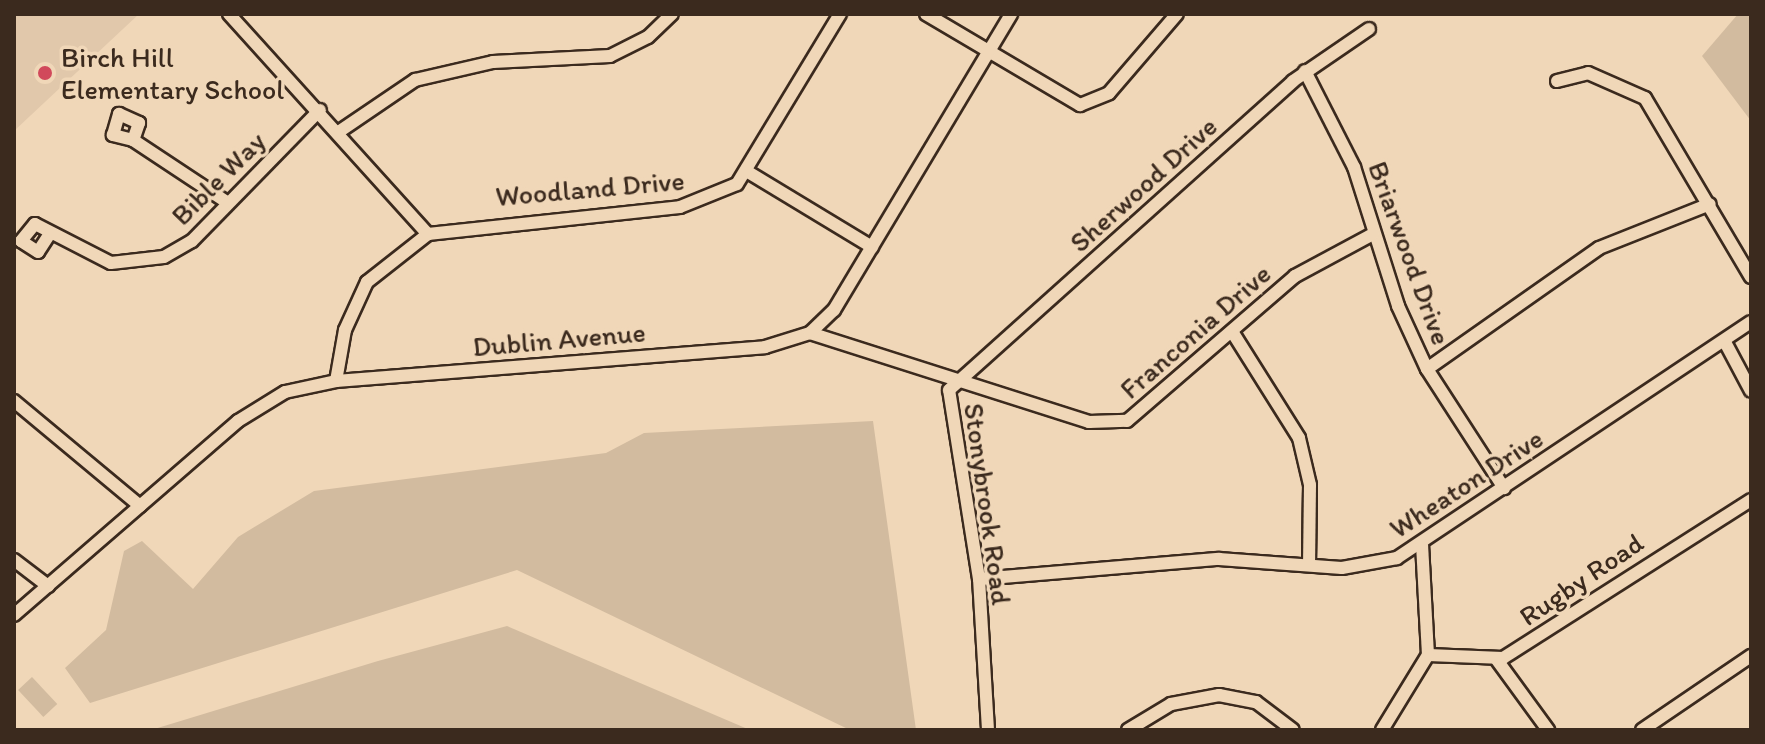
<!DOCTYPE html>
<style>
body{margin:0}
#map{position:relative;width:1765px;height:744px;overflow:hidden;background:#f0d7b8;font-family:Itim,sans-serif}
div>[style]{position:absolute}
.built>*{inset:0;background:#e1c8ab}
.green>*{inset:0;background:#d2bb9f;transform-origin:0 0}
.roads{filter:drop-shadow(2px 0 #3b2a1e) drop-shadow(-2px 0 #3b2a1e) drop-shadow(0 2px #3b2a1e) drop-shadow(0 -2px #3b2a1e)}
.minor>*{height:12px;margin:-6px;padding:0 6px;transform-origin:6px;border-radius:6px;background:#f0d7b8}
.dots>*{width:22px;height:22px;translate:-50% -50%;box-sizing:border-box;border:4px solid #f0d7b8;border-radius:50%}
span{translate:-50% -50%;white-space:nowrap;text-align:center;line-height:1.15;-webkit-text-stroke:7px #f0d7b8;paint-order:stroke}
.poi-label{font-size:28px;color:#3b2a1e}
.left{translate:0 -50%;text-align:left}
.street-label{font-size:28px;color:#3b2a1e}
.frame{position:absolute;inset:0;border:16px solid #3b2a1e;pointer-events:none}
</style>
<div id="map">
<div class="built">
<div style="clip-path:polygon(14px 14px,139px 14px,14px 131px)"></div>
</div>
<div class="green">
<div style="clip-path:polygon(1738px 14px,1751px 14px,1751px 121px,1702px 56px)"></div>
<div style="clip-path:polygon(873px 421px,916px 730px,850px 730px,517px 570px,90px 703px,65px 668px,106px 630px,124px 551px,142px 541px,193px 589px,238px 537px,314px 491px,606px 453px,644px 433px)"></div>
<div style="clip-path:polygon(507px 626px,750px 730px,151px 730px,378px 661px)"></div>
<div style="left:32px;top:677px;width:37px;height:19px;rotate:47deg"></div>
</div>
<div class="roads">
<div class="minor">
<div style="left:229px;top:14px;width:297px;rotate:47.9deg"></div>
<div style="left:926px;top:14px;width:179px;rotate:30.6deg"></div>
<div style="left:1080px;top:105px;width:31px;rotate:-22deg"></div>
<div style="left:1109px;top:93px;width:104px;rotate:-49.3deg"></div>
<div style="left:1305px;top:71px;width:108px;rotate:63deg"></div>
<div style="left:1354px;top:167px;width:146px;rotate:72.4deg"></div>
<div style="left:1398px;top:306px;width:69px;rotate:65.3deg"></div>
<div style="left:1427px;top:369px;width:142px;rotate:57.1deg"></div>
<div style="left:1557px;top:81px;width:32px;rotate:-14deg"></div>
<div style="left:1588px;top:73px;width:62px;rotate:23.7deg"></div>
<div style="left:1645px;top:98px;width:208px;rotate:59.4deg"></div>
<div style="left:340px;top:131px;width:91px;rotate:-34.2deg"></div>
<div style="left:415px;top:80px;width:80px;rotate:-13deg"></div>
<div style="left:493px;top:62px;width:117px;rotate:-2.9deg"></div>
<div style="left:610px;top:56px;width:42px;rotate:-26.6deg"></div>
<div style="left:648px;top:37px;width:33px;rotate:-44deg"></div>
<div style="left:133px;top:140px;width:21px;rotate:-166deg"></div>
<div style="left:113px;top:135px;width:22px;rotate:-74deg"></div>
<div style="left:119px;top:114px;width:22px;rotate:24deg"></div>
<div style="left:139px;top:123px;width:18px;rotate:109deg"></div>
<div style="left:133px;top:140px;width:110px;rotate:33.5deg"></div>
<div style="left:748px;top:172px;width:145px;rotate:31.2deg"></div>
<div style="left:49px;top:235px;width:20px;rotate:123deg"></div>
<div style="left:38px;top:252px;width:20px;rotate:-147deg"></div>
<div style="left:21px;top:241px;width:22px;rotate:-51deg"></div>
<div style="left:35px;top:224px;width:85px;rotate:27.2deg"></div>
<div style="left:111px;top:263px;width:53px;rotate:-6.5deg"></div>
<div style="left:164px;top:257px;width:32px;rotate:-30deg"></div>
<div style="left:192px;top:241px;width:183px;rotate:-45.7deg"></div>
<div style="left:810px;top:333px;width:293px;rotate:17.7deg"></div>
<div style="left:1089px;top:422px;width:38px;rotate:-2deg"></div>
<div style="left:1127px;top:421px;width:222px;rotate:-40.8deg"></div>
<div style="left:1295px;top:276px;width:89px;rotate:-28.3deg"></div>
<div style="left:1233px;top:333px;width:124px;rotate:57.8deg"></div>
<div style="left:1299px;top:438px;width:48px;rotate:76.8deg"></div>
<div style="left:1310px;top:485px;width:80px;rotate:90.7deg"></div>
<div style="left:1725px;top:342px;width:55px;rotate:62deg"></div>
<div style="left:1427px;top:369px;width:210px;rotate:-35.1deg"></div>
<div style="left:1599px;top:248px;width:119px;rotate:-21.6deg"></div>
<div style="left:336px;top:381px;width:52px;rotate:-80deg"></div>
<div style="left:345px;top:330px;width:53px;rotate:-65.4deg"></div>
<div style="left:367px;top:282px;width:78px;rotate:-38.2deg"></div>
<div style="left:428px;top:234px;width:253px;rotate:-6.1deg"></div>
<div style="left:680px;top:207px;width:61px;rotate:-22deg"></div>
<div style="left:737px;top:184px;width:199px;rotate:-58.8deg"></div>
<div style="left:14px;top:401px;width:164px;rotate:39.8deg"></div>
<div style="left:14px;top:560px;width:43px;rotate:37.4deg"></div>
<div style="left:979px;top:579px;width:241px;rotate:-4.8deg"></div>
<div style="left:1219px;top:559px;width:123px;rotate:4.2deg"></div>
<div style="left:1342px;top:568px;width:56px;rotate:-10.3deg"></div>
<div style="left:1397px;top:558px;width:425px;rotate:-33.7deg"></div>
<div style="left:14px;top:615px;width:296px;rotate:-40.9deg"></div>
<div style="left:238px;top:421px;width:55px;rotate:-31.7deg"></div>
<div style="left:285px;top:392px;width:52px;rotate:-12.2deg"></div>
<div style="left:336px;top:381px;width:430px;rotate:-4.5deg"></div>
<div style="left:765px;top:347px;width:47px;rotate:-17.3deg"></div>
<div style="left:810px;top:333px;width:33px;rotate:-44deg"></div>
<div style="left:834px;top:310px;width:345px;rotate:-59.1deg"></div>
<div style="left:1428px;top:655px;width:75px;rotate:2.3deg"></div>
<div style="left:1503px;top:658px;width:294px;rotate:-32.5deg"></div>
<div style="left:1497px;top:660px;width:87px;rotate:53.9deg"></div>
<div style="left:988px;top:730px;width:151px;rotate:-93.4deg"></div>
<div style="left:979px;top:579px;width:191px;rotate:-99deg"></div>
<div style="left:949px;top:390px;width:462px;rotate:-41.9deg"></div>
<div style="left:1293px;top:81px;width:92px;rotate:-34.4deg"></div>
<div style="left:1128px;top:730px;width:50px;rotate:-31.2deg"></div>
<div style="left:1171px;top:704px;width:49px;rotate:-10.6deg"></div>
<div style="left:1219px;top:695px;width:38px;rotate:11deg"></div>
<div style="left:1256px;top:702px;width:46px;rotate:37.1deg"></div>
<div style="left:1382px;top:730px;width:88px;rotate:-58.5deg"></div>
<div style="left:1428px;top:655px;width:110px;rotate:-93.1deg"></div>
<div style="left:1642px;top:730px;width:132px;rotate:-34.2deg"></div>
</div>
</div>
<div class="dots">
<div style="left:45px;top:73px;background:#d1495b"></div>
</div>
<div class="poi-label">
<span class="left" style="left:61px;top:73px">Birch Hill<br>Elementary School</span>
</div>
<div class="street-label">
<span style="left:218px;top:178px;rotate:-45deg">Bible Way</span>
<span style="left:1143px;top:184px;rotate:-42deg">Sherwood Drive</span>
<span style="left:590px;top:188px;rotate:-5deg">Woodland Drive</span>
<span style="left:1410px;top:253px;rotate:70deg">Briarwood Drive</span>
<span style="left:1195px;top:331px;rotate:-41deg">Franconia Drive</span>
<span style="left:559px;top:339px;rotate:-5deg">Dublin Avenue</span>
<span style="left:1466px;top:483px;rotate:-33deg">Wheaton Drive</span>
<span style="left:988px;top:504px;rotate:82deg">Stonybrook Road</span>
<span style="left:1581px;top:579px;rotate:-34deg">Rugby Road</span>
</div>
<div class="frame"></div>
</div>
